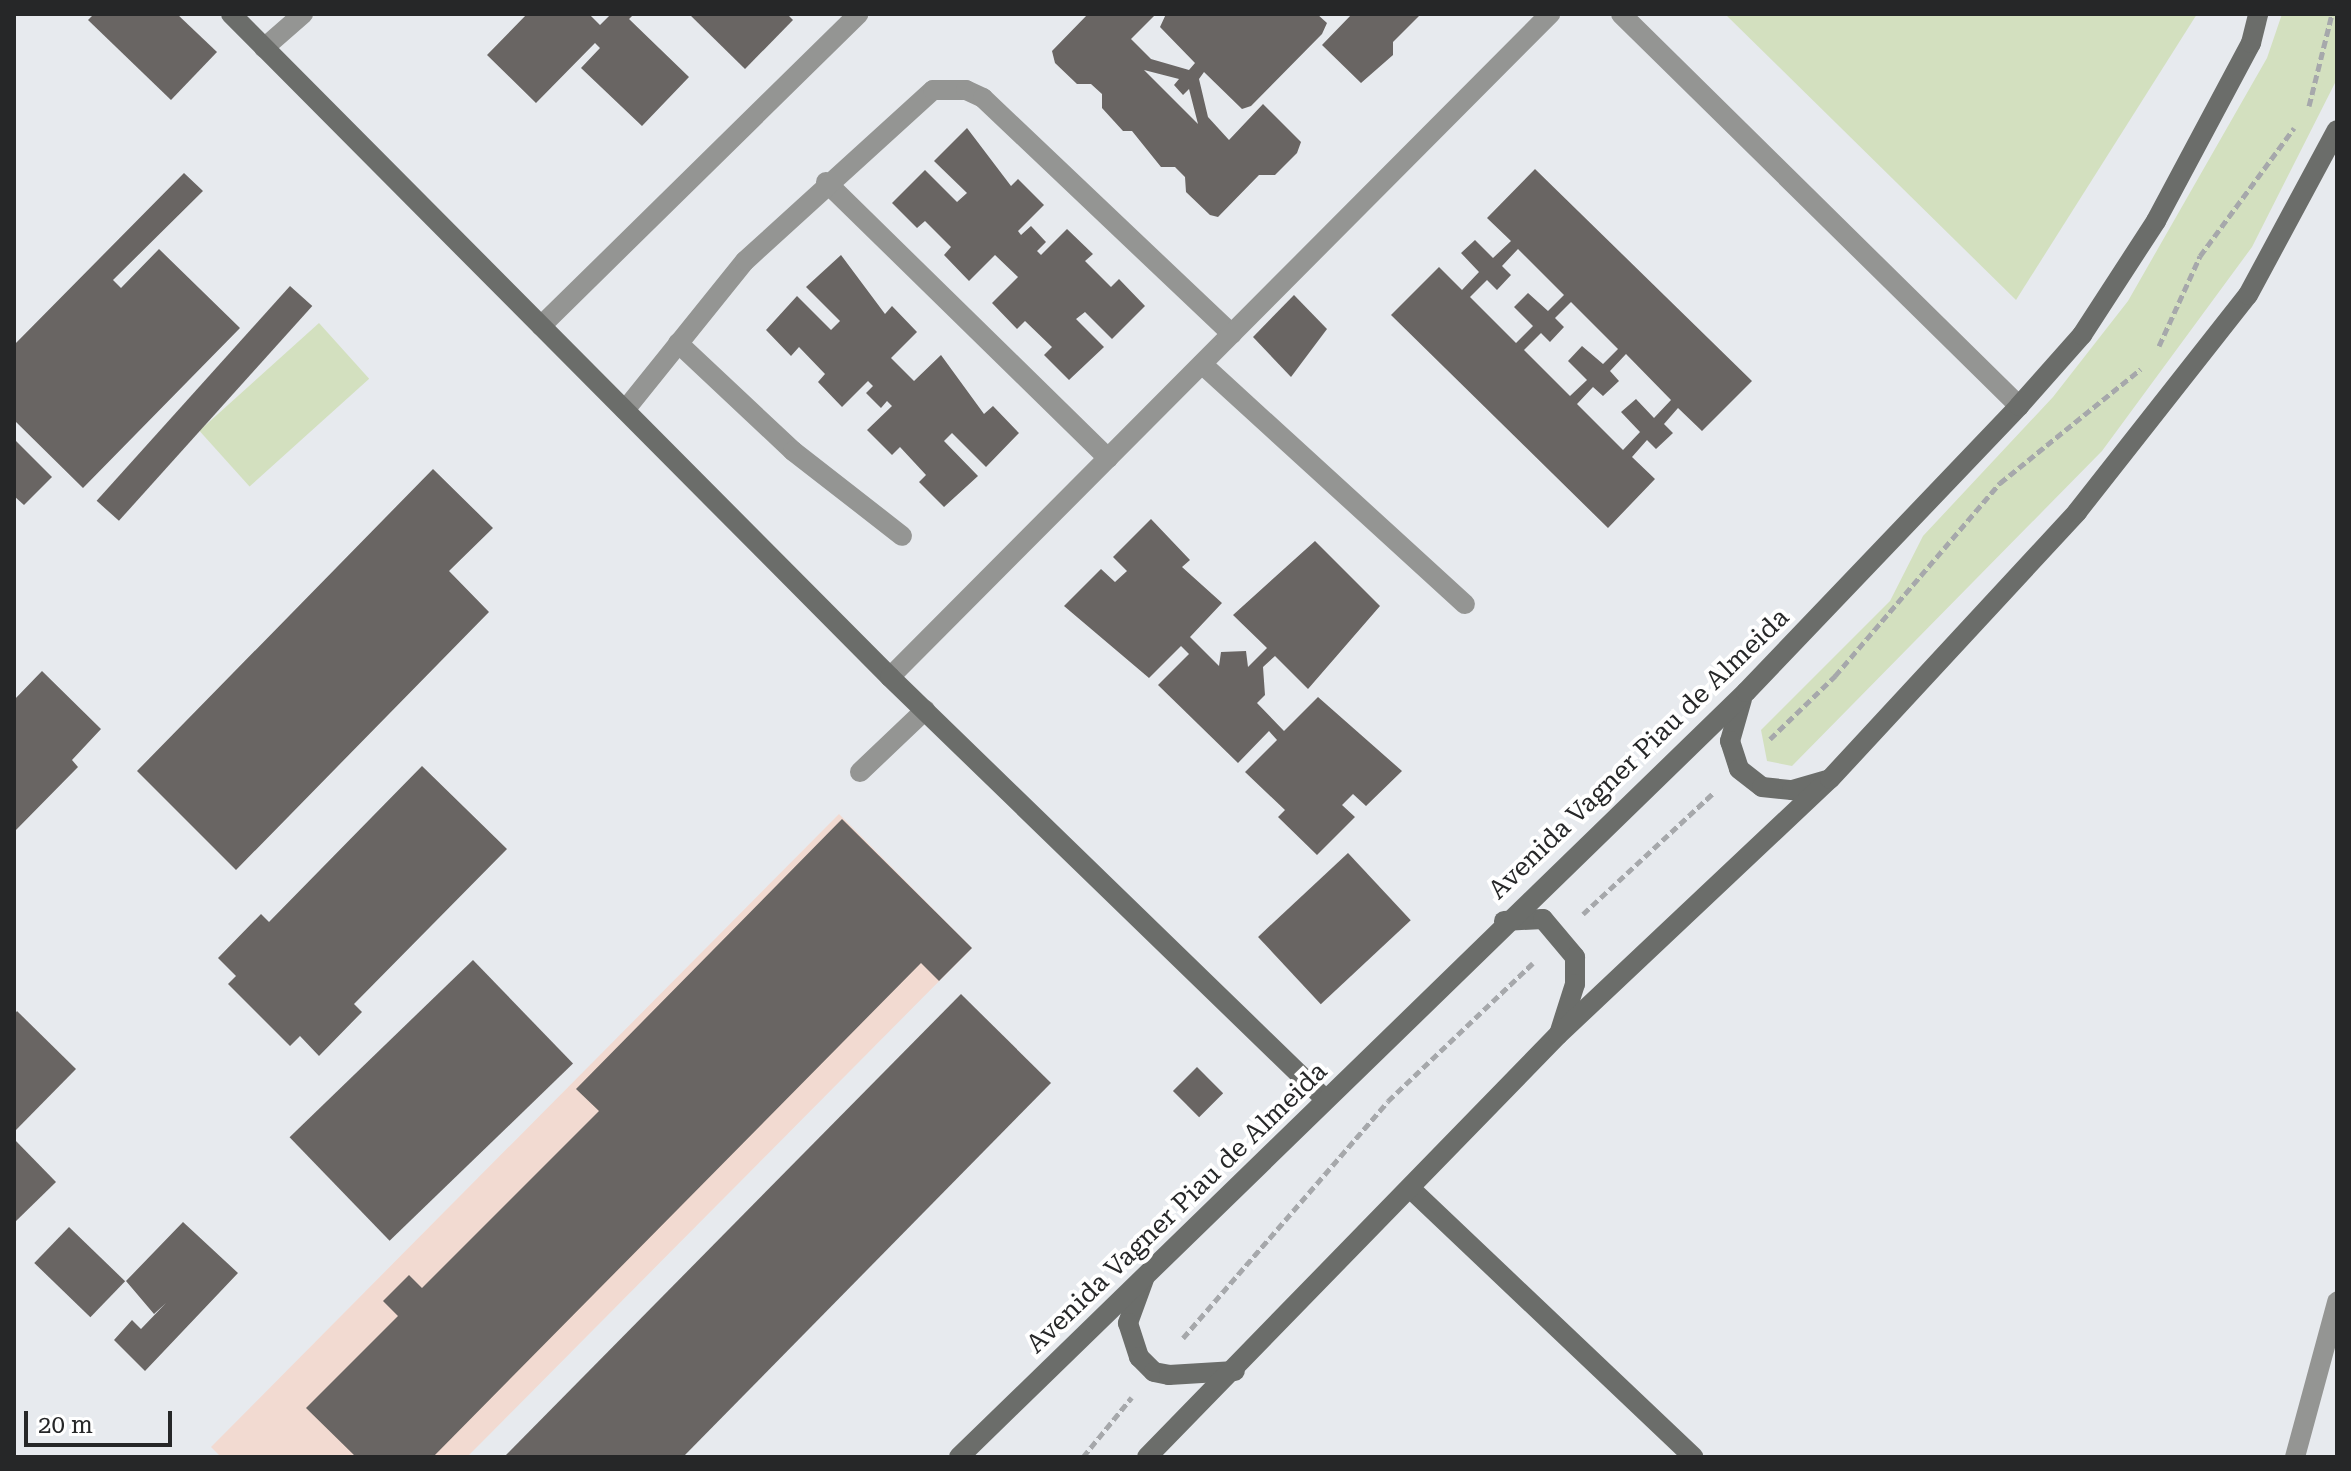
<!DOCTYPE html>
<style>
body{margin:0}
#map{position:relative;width:2351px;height:1471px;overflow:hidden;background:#e7eaee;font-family:"Roboto Serif",serif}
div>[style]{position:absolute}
.medical>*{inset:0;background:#f2dad1}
.green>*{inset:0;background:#d3e0bf;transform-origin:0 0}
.building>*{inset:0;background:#696563;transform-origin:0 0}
.path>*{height:5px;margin-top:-2.5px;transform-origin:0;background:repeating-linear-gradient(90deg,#a6a8ab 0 8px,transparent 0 12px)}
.lane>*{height:20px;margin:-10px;padding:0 10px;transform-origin:10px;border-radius:10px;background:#949593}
.street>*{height:20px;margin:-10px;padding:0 10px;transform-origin:10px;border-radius:10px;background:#949593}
.secondary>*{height:20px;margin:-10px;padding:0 10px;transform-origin:10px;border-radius:10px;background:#6b6d6a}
span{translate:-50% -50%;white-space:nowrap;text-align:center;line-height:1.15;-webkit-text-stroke:8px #fff;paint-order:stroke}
.street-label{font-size:26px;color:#262728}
.frame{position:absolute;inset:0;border:16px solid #262728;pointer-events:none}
.scale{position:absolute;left:24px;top:1411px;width:148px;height:36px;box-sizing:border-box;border:4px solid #262728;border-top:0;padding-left:10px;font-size:24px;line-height:28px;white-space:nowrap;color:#262728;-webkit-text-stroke:6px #fff;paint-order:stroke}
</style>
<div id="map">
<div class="medical">
<div style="clip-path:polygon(839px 814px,972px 948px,467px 1457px,221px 1457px,211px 1447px)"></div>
</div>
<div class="green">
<div style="clip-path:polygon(1725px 14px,2197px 14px,2016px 300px)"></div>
<div style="clip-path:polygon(2282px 14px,2337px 14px,2337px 79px,2252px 247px,2102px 451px,1792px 766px,1767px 761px,1761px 730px,1890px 601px,1923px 536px,2053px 397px,2128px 301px,2267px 58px)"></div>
<div style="left:319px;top:323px;width:75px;height:161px;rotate:48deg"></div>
</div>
<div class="building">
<div style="clip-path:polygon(94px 14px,177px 14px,217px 52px,171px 100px,88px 20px)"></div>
<div style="clip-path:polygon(527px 14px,589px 14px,600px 25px,611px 14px,634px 14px,629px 19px,689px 77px,642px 126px,581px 68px,600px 48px,595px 43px,536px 103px,487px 55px)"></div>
<div style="clip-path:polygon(689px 14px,787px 14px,793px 20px,745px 69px)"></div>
<div style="clip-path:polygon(evenodd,1088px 14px,1156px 14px,1131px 39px,1151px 59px,1189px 70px,1195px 63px,1160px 27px,1166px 14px,1317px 14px,1327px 23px,1322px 34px,1251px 106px,1242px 109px,1204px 72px,1199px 79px,1208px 117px,1229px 140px,1263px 104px,1301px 142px,1297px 153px,1275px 175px,1259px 175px,1218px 217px,1210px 215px,1186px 192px,1185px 177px,1175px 167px,1161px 167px,1132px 131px,1123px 131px,1102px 108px,1102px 94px,1091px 84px,1077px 84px,1055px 63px,1052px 51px,1088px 14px,1144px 70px,1179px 79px,1174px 85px,1183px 95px,1189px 89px,1198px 124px,1144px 70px)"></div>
<div style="clip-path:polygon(1352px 14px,1421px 14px,1393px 42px,1393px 55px,1361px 83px,1322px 45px)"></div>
<div style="clip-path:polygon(967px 128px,1011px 186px,1018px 179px,1044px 205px,1018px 231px,1021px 235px,1031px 226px,1046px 242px,1037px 251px,1041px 255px,1067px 229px,1093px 254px,1085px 261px,1111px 287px,1119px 279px,1145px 306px,1112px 339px,1085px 312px,1076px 319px,1104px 347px,1069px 380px,1044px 355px,1052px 347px,1025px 321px,1017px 329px,992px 303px,1018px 277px,995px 255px,969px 281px,944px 255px,951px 247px,925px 221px,917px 228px,892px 203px,925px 170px,957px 202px,967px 193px,934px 161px)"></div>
<div style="clip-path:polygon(evenodd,1535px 169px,1752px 381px,1702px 431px,1678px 408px,1664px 424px,1673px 433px,1656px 449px,1647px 440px,1632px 457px,1655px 479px,1608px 528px,1391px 315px,1439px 267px,1462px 290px,1479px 272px,1461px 253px,1475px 240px,1493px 258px,1511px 241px,1487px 218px,1535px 169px,1518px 249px,1564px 295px,1548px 311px,1528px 293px,1514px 307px,1533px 326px,1516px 343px,1470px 297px,1487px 280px,1497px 290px,1511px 275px,1502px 266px,1518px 249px,1535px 169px,1571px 302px,1618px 349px,1603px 364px,1582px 346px,1568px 361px,1587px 380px,1570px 396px,1524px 350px,1541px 333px,1550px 342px,1564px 327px,1555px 318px,1571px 302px,1535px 169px,1626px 354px,1671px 400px,1654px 418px,1636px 399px,1621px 412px,1640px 432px,1623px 450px,1577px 404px,1593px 387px,1603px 396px,1619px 381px,1610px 371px,1626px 354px)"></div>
<div style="clip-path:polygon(184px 173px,203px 191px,113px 280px,121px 288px,159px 249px,240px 328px,83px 488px,14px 420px,14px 345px)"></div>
<div style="clip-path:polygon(841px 255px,885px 314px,892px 306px,917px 332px,891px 358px,914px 381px,941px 355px,984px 414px,993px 406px,1019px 433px,986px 467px,952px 433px,944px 441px,978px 476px,944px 507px,919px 482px,926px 475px,900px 447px,892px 455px,867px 430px,892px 406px,887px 401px,881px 408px,866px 393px,873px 386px,868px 381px,842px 407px,818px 382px,825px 374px,799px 347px,791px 356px,766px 330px,797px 296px,831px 330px,840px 321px,806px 287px)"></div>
<div style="left:290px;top:286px;width:30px;height:289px;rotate:42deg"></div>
<div style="clip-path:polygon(1294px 295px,1327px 329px,1291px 377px,1253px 337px)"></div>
<div style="clip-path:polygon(14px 439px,52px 477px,24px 505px,14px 496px)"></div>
<div style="clip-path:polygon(433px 469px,493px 528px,449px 571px,489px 612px,236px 870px,137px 771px)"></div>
<div style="clip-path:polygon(1151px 519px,1190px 560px,1182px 567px,1222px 603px,1190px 637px,1219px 666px,1221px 652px,1246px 651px,1248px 667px,1267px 648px,1233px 615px,1315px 541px,1380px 606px,1308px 689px,1275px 656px,1263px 667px,1265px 695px,1257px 703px,1284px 731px,1318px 697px,1402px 771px,1366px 806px,1353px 794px,1342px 805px,1355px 817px,1317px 855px,1278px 817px,1285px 810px,1245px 772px,1277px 740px,1269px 731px,1238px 763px,1158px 685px,1189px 654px,1181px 646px,1149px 678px,1064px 606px,1101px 569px,1115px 582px,1127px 571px,1113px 557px)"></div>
<div style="clip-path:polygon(42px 671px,101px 729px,72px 760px,78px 767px,14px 832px,14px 700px)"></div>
<div style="clip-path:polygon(422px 766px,507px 849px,354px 1004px,362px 1012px,319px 1056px,300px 1036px,290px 1046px,228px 984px,236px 976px,218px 958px,261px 914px,269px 922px)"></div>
<div style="clip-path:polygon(842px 819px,972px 948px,939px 981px,921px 963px,433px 1457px,356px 1457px,306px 1408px,398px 1316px,383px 1301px,409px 1275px,422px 1288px,599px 1111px,576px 1089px)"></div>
<div style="left:1348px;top:853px;width:92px;height:123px;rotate:47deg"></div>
<div style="left:473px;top:960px;width:144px;height:255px;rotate:46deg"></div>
<div style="clip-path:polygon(961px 994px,1051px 1083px,683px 1457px,504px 1457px)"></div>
<div style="clip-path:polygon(17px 1011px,76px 1069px,14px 1132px,14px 1015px)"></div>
<div style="left:1197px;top:1067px;width:37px;height:34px;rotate:45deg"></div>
<div style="clip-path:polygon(14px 1139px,56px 1182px,14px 1223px)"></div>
<div style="clip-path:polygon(183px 1222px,238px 1273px,145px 1371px,114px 1340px,132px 1320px,141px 1329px,166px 1303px,154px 1314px,126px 1281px)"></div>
<div style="left:69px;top:1227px;width:78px;height:50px;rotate:44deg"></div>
</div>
<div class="path">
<div style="left:2309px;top:106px;width:95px;rotate:-76deg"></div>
<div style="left:2159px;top:346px;width:99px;rotate:-65.5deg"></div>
<div style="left:2200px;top:256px;width:159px;rotate:-53.7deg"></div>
<div style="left:1770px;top:739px;width:91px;rotate:-44.1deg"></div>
<div style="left:1835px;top:676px;width:254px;rotate:-49.5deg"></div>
<div style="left:2000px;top:483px;width:181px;rotate:-39deg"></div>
<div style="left:1583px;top:914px;width:178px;rotate:-42.9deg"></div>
<div style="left:1183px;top:1338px;width:313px;rotate:-49.1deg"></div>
<div style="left:1388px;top:1101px;width:200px;rotate:-43.6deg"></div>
<div style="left:1083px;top:1457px;width:77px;rotate:-50.8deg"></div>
</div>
<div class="lane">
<div style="left:264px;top:48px;width:52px;rotate:-41.1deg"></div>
<div style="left:826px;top:182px;width:395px;rotate:44.4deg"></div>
<div style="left:541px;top:326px;width:445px;rotate:-44.5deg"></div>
<div style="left:678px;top:343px;width:158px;rotate:43.2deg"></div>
<div style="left:793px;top:451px;width:138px;rotate:37.9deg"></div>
<div style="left:1202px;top:364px;width:356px;rotate:42.4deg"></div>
<div style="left:625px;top:410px;width:191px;rotate:-51.2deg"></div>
<div style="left:745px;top:261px;width:254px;rotate:-42.3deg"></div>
<div style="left:933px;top:90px;width:33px"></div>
<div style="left:966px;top:90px;width:19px;rotate:25deg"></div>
<div style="left:983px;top:98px;width:343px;rotate:43.5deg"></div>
<div style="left:860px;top:772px;width:90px;rotate:-43.6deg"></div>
</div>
<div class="street">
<div style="left:1621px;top:14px;width:559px;rotate:44.56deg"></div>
<div style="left:890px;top:677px;width:936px;rotate:-45.13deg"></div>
<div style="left:2295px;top:1457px;width:161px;rotate:-74.8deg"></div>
</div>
<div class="secondary">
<div style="left:231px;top:14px;width:935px;rotate:45.17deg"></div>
<div style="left:890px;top:677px;width:607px;rotate:44.13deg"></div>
<div style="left:1742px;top:699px;width:44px;rotate:105.9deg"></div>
<div style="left:1730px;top:741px;width:29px;rotate:72deg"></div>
<div style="left:1739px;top:769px;width:29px;rotate:38deg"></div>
<div style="left:1762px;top:787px;width:30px;rotate:6deg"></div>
<div style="left:1792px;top:790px;width:35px;rotate:-16deg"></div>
<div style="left:1504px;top:921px;width:39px;rotate:-3deg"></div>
<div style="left:1543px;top:919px;width:50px;rotate:49.9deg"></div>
<div style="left:1575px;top:957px;width:27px;rotate:90deg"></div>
<div style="left:1575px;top:984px;width:49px;rotate:107.7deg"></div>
<div style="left:1412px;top:1190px;width:388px;rotate:43.5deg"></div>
<div style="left:1144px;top:1279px;width:47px;rotate:110deg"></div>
<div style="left:1128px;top:1323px;width:36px;rotate:72deg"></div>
<div style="left:1139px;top:1357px;width:21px;rotate:45deg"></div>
<div style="left:1154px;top:1372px;width:15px;rotate:11deg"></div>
<div style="left:1169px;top:1375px;width:66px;rotate:-3.5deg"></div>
<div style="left:959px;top:1457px;width:1098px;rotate:-44.19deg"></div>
<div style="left:1746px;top:692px;width:395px;rotate:-46.3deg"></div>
<div style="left:2019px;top:406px;width:95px;rotate:-48.4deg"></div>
<div style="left:2082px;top:335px;width:136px;rotate:-57deg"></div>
<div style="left:2156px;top:221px;width:202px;rotate:-61.9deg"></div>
<div style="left:2251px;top:43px;width:30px;rotate:-76deg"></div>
<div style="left:1147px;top:1457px;width:589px;rotate:-45.76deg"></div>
<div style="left:1558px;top:1035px;width:374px;rotate:-43.3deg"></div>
<div style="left:1830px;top:779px;width:364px;rotate:-47.2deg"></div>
<div style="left:2077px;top:512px;width:276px;rotate:-51.8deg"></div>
<div style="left:2248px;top:295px;width:187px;rotate:-61.7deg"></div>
</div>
<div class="street-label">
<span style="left:1639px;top:754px;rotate:-44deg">Avenida Vagner Piau de Almeida</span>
<span style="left:1177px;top:1208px;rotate:-44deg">Avenida Vagner Piau de Almeida</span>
</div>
<div class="frame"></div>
<div class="scale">20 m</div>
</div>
